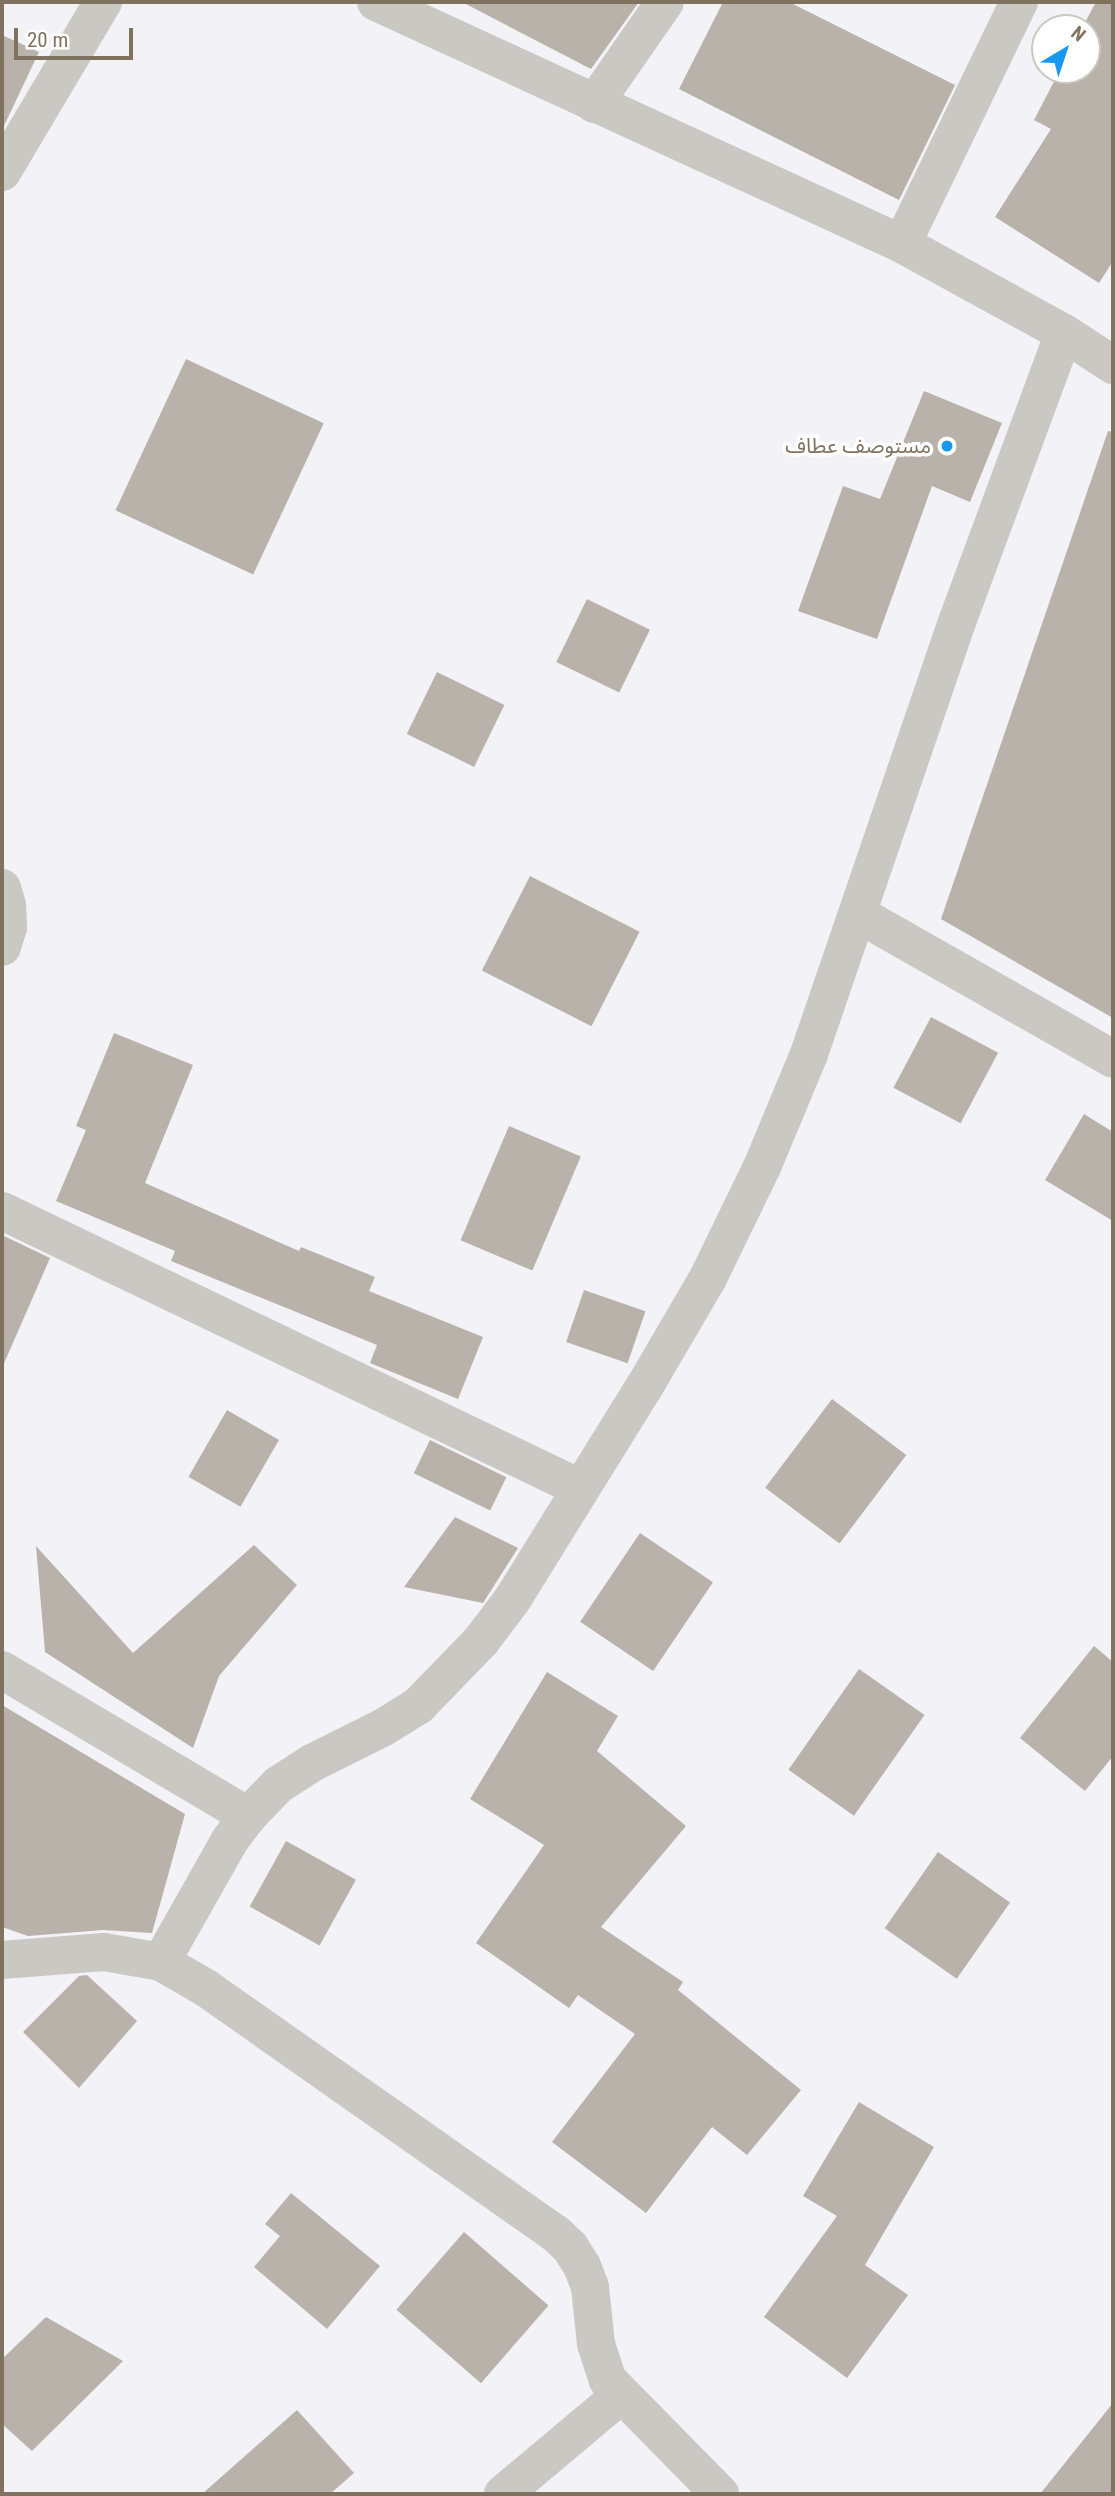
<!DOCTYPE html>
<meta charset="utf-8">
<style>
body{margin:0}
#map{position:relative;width:1115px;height:2496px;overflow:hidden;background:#f3f2f6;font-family:"Roboto Condensed","Noto Sans Arabic",sans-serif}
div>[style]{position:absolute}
.building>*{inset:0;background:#b8b2aa;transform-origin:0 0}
.minor>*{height:38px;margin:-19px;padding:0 19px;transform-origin:19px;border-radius:19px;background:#cac8c3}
.dots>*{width:19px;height:19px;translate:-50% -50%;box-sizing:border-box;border:4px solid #fff;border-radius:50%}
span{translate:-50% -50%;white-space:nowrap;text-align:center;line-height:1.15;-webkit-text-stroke:7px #fff;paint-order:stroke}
.poi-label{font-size:21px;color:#7f735f}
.right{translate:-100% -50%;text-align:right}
.frame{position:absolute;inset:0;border:4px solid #7f735f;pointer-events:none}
.north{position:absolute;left:1031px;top:14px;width:70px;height:70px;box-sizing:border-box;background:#fff;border:2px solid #ccc7bf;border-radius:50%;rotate:39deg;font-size:19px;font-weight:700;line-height:28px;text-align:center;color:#7f735f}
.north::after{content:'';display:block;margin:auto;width:24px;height:32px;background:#1998ef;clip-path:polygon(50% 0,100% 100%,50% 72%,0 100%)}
.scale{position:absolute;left:14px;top:28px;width:119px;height:32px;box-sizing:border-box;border:4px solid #7f735f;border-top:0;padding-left:9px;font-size:21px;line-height:24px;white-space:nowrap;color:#7f735f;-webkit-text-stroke:5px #fff;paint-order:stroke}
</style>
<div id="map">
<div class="building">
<div style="clip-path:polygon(462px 2px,639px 2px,591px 69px)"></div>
<div style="clip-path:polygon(723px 2px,789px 2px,955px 85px,899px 200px,679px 89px)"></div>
<div style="clip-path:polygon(1096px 2px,1113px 2px,1113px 261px,1099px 283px,995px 217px,1051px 129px,1034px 120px,1060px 70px,1087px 70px,1087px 28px,1082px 28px)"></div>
<div style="clip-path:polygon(2px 35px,39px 52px,2px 130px)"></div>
<div style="left:186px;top:359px;width:152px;height:167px;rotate:25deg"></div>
<div style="clip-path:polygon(924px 391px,1002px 423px,970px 502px,932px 486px,877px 639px,798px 611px,843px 486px,880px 499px)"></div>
<div style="clip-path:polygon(1108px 431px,1113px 432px,1113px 1018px,941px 919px)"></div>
<div style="left:587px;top:599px;width:70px;height:70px;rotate:26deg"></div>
<div style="left:437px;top:672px;width:75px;height:69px;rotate:26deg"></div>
<div style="left:530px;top:876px;width:123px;height:106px;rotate:27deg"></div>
<div style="left:931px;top:1017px;width:76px;height:80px;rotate:28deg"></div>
<div style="clip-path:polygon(114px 1033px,193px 1065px,145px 1183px,299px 1251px,301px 1247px,375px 1277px,369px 1291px,483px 1337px,458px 1399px,370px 1363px,377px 1345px,171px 1261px,175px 1251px,56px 1201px,86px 1130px,76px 1126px)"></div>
<div style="clip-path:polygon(1084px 1114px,1113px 1132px,1113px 1221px,1045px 1180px)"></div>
<div style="left:509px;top:1126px;width:78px;height:124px;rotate:23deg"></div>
<div style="clip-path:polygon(2px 1235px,50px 1258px,2px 1368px)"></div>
<div style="left:584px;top:1290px;width:65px;height:55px;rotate:19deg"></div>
<div style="left:832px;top:1399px;width:93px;height:111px;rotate:37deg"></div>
<div style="left:227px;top:1410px;width:60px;height:77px;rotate:30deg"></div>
<div style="left:430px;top:1440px;width:85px;height:37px;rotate:26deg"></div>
<div style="clip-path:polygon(455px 1517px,518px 1548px,483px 1603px,404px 1587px)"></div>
<div style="left:640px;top:1533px;width:88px;height:107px;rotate:34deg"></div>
<div style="clip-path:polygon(254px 1545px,297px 1585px,219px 1676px,193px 1748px,45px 1652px,36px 1546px,133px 1653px)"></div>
<div style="clip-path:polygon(1094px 1646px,1113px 1662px,1113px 1756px,1085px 1791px,1020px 1738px)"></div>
<div style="left:859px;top:1669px;width:80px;height:123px;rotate:35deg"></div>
<div style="clip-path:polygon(547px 1672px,618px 1716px,597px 1751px,686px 1826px,601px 1927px,683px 1982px,678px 1990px,801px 2090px,747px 2155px,712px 2127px,646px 2213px,552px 2142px,635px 2034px,578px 1995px,569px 2008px,476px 1943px,544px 1845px,470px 1799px)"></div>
<div style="clip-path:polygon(2px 1705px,185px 1814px,152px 1933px,103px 1930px,28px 1936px,2px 1927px)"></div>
<div style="left:286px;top:1841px;width:80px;height:75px;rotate:29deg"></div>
<div style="left:938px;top:1852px;width:88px;height:93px;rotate:35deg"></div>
<div style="clip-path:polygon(87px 1975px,137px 2021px,79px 2088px,23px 2032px,79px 1976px)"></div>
<div style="clip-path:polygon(859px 2102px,934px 2147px,865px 2265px,908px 2295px,847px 2378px,764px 2317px,837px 2216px,803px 2196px)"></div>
<div style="clip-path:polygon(291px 2193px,380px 2266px,327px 2329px,254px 2267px,280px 2236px,265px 2224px)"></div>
<div style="left:464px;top:2232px;width:112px;height:103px;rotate:41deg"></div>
<div style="clip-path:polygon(46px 2317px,123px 2361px,32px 2451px,2px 2424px,2px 2359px)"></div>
<div style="clip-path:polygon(1113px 2403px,1113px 2494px,1040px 2494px)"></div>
<div style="clip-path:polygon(297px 2410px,354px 2473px,330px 2494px,202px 2494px)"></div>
</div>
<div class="minor">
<div style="left:376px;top:2px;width:579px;rotate:24.71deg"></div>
<div style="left:902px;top:244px;width:185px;rotate:28.8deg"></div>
<div style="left:1064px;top:333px;width:59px;rotate:33.1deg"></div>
<div style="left:594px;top:104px;width:124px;rotate:-55.2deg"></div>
<div style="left:2px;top:172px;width:198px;rotate:-59.3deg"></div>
<div style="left:902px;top:244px;width:269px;rotate:-64.2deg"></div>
<div style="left:2px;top:888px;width:18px;rotate:74deg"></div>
<div style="left:7px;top:905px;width:22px;rotate:87deg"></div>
<div style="left:8px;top:927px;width:21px;rotate:107deg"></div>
<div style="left:858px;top:914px;width:293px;rotate:29.6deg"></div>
<div style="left:2px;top:1211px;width:641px;rotate:25.61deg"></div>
<div style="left:2px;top:1670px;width:286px;rotate:30.7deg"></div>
<div style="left:2px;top:1960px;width:102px;rotate:-4.5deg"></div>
<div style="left:104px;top:1952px;width:58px;rotate:10deg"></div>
<div style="left:161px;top:1962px;width:52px;rotate:30deg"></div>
<div style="left:206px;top:1988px;width:426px;rotate:35.1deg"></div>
<div style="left:555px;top:2233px;width:21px;rotate:43deg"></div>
<div style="left:570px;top:2247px;width:22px;rotate:58deg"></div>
<div style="left:582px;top:2266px;width:22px;rotate:69deg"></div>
<div style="left:590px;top:2287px;width:57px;rotate:84deg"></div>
<div style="left:596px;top:2344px;width:38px;rotate:72deg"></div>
<div style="left:608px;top:2380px;width:160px;rotate:45.5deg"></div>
<div style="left:161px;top:1962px;width:140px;rotate:-60.5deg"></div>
<div style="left:230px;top:1840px;width:30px;rotate:-53deg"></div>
<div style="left:248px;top:1816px;width:43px;rotate:-45.9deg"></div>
<div style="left:278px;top:1785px;width:40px;rotate:-32.9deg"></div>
<div style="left:312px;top:1763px;width:80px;rotate:-26.6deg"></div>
<div style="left:384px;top:1727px;width:40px;rotate:-32deg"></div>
<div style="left:418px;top:1706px;width:91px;rotate:-45.9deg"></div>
<div style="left:481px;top:1641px;width:51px;rotate:-52.9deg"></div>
<div style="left:512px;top:1600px;width:254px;rotate:-58.2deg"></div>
<div style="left:646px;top:1384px;width:123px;rotate:-59.7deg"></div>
<div style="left:708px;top:1278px;width:123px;rotate:-64.1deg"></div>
<div style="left:762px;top:1167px;width:122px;rotate:-67.4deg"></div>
<div style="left:809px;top:1054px;width:457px;rotate:-71.1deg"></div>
<div style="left:957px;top:622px;width:308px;rotate:-69.7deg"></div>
<div style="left:503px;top:2494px;width:154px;rotate:-40deg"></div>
</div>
<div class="dots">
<div style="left:947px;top:446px;background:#1998ef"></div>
</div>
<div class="poi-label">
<span class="right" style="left:931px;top:446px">مستوصف عطاف</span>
</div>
<div class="frame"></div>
<div class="north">N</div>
<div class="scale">20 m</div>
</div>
